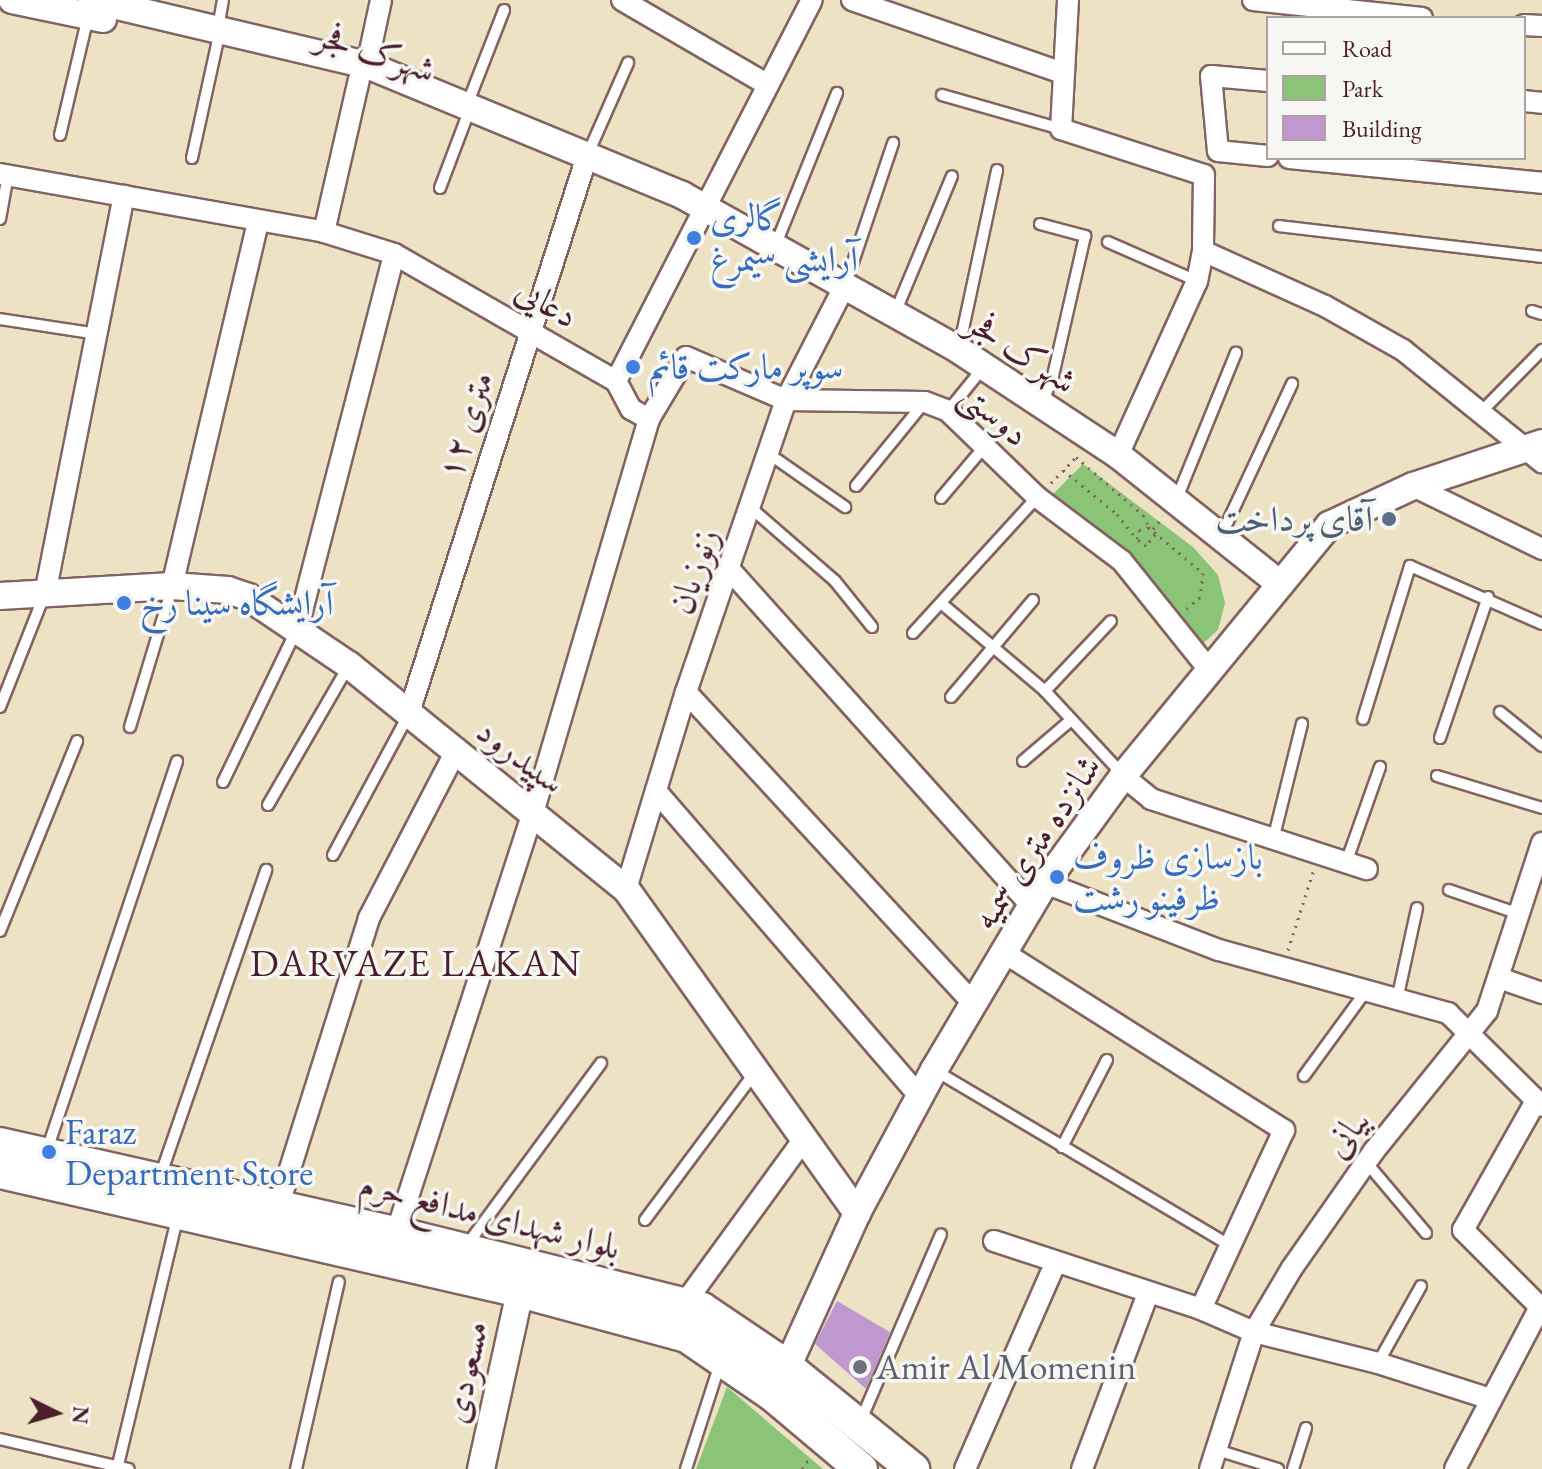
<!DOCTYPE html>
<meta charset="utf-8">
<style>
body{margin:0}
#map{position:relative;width:1542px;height:1469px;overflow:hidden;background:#ede2c4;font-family:"EB Garamond",Amiri,serif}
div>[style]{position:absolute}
.green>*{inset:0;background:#8cc477}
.building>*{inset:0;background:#c098d0}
.path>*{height:3px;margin-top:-1.5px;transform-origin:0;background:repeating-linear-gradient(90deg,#836361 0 2px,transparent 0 8px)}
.roads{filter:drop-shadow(2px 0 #836361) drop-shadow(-2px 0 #836361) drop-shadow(0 2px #836361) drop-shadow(0 -2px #836361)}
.service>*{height:10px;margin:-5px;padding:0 5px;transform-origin:5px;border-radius:5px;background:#fff}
.minor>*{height:20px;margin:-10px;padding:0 10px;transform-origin:10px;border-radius:10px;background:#fff}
.tertiary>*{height:26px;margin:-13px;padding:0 13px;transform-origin:13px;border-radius:13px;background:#fff}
.primary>*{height:32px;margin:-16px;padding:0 16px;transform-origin:16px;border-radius:16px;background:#fff}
.dots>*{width:22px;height:22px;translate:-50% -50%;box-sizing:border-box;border:4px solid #f6f6f2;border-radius:50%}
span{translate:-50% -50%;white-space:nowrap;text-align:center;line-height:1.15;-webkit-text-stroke:7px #f6f6f2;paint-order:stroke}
.street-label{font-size:36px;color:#4a1f2b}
.shop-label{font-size:36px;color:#366cbe}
.left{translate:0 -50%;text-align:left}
.service-label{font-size:36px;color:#4e5e75}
.right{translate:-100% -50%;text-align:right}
.worship-label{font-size:36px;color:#5b616d}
.neighbourhood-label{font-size:38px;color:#4a1f2b;letter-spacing:2px}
.legend{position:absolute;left:1266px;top:16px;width:260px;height:144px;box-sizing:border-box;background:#f6f6f2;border:2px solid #b1a0a2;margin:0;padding:10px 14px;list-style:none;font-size:24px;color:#4a1f2b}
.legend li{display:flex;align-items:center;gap:16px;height:40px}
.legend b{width:40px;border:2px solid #b1a0a2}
.north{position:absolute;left:16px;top:1373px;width:80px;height:80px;-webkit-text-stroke:6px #f6f6f2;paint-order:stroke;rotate:95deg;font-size:22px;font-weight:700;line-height:32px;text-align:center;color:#4a1f2b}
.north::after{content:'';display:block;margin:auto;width:28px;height:36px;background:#4a1f2b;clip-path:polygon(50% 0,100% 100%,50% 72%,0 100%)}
</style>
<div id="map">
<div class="green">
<div style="clip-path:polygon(1083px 464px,1193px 547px,1218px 575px,1225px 603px,1218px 630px,1197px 649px,1048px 499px)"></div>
<div style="clip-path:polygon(727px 1387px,823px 1469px,696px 1469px)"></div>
</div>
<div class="building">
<div style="clip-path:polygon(837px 1301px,890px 1332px,866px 1389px,815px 1344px)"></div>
</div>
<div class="path">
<div style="left:1076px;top:457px;width:89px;rotate:40.9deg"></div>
<div style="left:1143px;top:515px;width:11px;rotate:63deg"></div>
<div style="left:1063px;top:470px;width:70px;rotate:39.2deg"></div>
<div style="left:1117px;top:514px;width:31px;rotate:52deg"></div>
<div style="left:1051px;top:483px;width:36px;rotate:-46deg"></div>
<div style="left:1153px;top:529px;width:16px;rotate:-50deg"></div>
<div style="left:1155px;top:534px;width:15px;rotate:127deg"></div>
<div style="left:1146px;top:546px;width:11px;rotate:-142deg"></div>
<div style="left:1137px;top:539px;width:9px;rotate:-77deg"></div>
<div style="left:1139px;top:530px;width:9px;rotate:-18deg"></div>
<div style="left:1148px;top:527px;width:72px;rotate:39.9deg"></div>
<div style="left:1203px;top:573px;width:24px;rotate:97deg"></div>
<div style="left:1200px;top:597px;width:20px;rotate:139deg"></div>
<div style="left:1288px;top:950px;width:85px;rotate:-72.2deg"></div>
<div style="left:802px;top:1469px;width:14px;rotate:-56deg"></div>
</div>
<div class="roads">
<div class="service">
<div style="left:218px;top:28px;width:28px;rotate:-80deg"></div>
<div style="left:942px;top:95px;width:124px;rotate:15.9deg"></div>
<div style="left:467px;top:105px;width:102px;rotate:-68.7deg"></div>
<div style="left:60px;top:135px;width:121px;rotate:-76.7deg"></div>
<div style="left:587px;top:156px;width:102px;rotate:-66.2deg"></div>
<div style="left:192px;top:158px;width:117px;rotate:-77.6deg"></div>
<div style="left:440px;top:188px;width:71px;rotate:-69.3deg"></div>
<div style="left:0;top:219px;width:45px;rotate:-79.7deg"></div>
<div style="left:1040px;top:224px;width:47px;rotate:14.9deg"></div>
<div style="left:1085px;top:236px;width:148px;rotate:102.9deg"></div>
<div style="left:1052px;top:380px;width:24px;rotate:114deg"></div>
<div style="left:1279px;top:226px;width:265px;rotate:6.7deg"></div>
<div style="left:1108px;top:242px;width:97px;rotate:23.7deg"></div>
<div style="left:776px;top:244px;width:163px;rotate:-68deg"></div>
<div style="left:846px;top:283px;width:148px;rotate:-71.4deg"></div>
<div style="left:1532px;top:311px;width:10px;rotate:17deg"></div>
<div style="left:895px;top:313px;width:148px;rotate:-67.4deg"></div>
<div style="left:0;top:319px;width:99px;rotate:8.7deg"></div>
<div style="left:959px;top:348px;width:182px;rotate:-77.9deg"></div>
<div style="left:948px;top:411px;width:55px;rotate:-50.9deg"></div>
<div style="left:1482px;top:411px;width:86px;rotate:-45.5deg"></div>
<div style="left:769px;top:454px;width:93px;rotate:34.9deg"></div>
<div style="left:856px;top:486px;width:107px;rotate:-50.7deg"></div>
<div style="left:941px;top:498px;width:68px;rotate:-49.8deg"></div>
<div style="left:1177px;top:498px;width:157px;rotate:-67.9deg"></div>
<div style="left:751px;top:508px;width:111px;rotate:41deg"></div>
<div style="left:835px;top:581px;width:59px;rotate:51.2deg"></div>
<div style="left:1222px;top:534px;width:166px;rotate:-65deg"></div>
<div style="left:941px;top:603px;width:136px;rotate:40.2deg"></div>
<div style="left:1045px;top:691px;width:113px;rotate:47.1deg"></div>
<div style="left:913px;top:633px;width:184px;rotate:-47.6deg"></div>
<div style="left:1045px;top:691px;width:96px;rotate:-46.7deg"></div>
<div style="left:951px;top:697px;width:127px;rotate:-49.8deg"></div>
<div style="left:0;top:707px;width:119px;rotate:-68.4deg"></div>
<div style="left:1500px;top:712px;width:54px;rotate:39deg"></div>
<div style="left:1363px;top:719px;width:160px;rotate:-72.9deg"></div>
<div style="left:1410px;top:566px;width:144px;rotate:23.7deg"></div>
<div style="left:130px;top:727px;width:145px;rotate:-73.2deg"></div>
<div style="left:1440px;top:738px;width:149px;rotate:-71.2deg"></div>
<div style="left:1023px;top:761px;width:63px;rotate:-40.5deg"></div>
<div style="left:1437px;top:776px;width:110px;rotate:16.9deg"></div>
<div style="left:223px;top:782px;width:168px;rotate:-64.2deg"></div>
<div style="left:268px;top:805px;width:160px;rotate:-59.9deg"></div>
<div style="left:1273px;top:840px;width:120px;rotate:-76deg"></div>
<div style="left:333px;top:855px;width:158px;rotate:-61.7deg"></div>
<div style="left:1346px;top:863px;width:102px;rotate:-70.5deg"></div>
<div style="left:1449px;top:890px;width:74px;rotate:18.9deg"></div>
<div style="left:0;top:931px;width:205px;rotate:-67.9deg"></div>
<div style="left:1397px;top:1000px;width:94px;rotate:-77.7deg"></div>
<div style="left:936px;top:1071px;width:339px;rotate:30.7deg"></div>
<div style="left:1304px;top:1076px;width:105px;rotate:-53.9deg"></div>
<div style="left:1062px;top:1147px;width:98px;rotate:-62.7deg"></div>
<div style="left:47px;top:1150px;width:410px;rotate:-71.5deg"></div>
<div style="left:1366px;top:1162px;width:93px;rotate:49.8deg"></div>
<div style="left:161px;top:1174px;width:322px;rotate:-70.9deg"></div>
<div style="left:645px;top:1220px;width:182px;rotate:-53.3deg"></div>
<div style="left:467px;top:1245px;width:226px;rotate:-53.6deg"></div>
<div style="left:1378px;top:1363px;width:88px;rotate:-60.8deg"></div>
<div style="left:861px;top:1420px;width:202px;rotate:-66.7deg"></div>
<div style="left:0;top:1439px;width:132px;rotate:13.1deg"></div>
<div style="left:1217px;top:1450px;width:64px;rotate:17.3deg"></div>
<div style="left:117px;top:1469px;width:257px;rotate:-76.5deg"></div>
<div style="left:296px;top:1469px;width:192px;rotate:-77.1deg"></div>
<div style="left:686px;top:1469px;width:110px;rotate:-72.1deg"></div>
<div style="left:1293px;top:1469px;width:43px;rotate:-72.4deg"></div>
</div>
<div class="minor">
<div style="left:622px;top:0;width:169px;rotate:30.2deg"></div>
<div style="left:852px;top:0;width:223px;rotate:19.1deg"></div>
<div style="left:1068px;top:0;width:129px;rotate:93.1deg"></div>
<div style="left:1061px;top:129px;width:150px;rotate:17.8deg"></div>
<div style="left:1204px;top:175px;width:76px;rotate:90.8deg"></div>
<div style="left:1203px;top:251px;width:31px;rotate:101deg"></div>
<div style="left:1197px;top:281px;width:191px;rotate:114.4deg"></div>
<div style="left:1253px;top:0;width:170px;rotate:6.1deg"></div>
<div style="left:1524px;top:25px;width:18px;rotate:3deg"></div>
<div style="left:367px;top:65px;width:66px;rotate:-77.8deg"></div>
<div style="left:1268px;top:81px;width:57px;rotate:-175deg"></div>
<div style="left:1211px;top:76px;width:75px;rotate:84.7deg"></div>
<div style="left:1218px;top:151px;width:50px;rotate:5.7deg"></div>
<div style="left:1524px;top:101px;width:18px;rotate:6deg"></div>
<div style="left:1289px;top:158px;width:254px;rotate:5.6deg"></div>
<div style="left:0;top:174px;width:329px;rotate:10.1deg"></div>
<div style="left:324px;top:232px;width:73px;rotate:17.4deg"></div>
<div style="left:394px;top:254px;width:256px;rotate:29.8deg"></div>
<div style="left:616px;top:381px;width:32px;rotate:62deg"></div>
<div style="left:631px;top:409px;width:21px;rotate:29deg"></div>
<div style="left:649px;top:419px;width:407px;rotate:106.4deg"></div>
<div style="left:534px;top:809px;width:446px;rotate:108deg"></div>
<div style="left:324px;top:232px;width:157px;rotate:-77.1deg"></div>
<div style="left:1203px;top:251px;width:134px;rotate:24.3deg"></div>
<div style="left:1325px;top:306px;width:90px;rotate:29.4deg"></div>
<div style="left:1403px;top:350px;width:179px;rotate:38.9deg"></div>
<div style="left:616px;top:381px;width:428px;rotate:-62.8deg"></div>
<div style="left:649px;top:419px;width:72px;rotate:-59.2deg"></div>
<div style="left:686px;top:357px;width:109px;rotate:23.3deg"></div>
<div style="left:786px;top:400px;width:139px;rotate:0.8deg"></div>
<div style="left:925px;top:402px;width:25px;rotate:21deg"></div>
<div style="left:948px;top:411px;width:124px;rotate:44deg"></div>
<div style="left:1037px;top:497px;width:106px;rotate:37deg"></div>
<div style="left:1122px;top:561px;width:142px;rotate:51.3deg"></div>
<div style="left:1413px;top:486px;width:144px;rotate:26deg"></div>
<div style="left:730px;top:570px;width:452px;rotate:48.1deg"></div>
<div style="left:172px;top:586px;width:375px;rotate:-76.7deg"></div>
<div style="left:45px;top:594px;width:406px;rotate:-78.8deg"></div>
<div style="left:297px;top:630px;width:388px;rotate:-75.5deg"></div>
<div style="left:686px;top:692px;width:423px;rotate:47.3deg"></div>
<div style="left:408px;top:716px;width:588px;rotate:-72.27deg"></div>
<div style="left:1123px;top:776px;width:36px;rotate:39deg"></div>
<div style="left:1151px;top:799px;width:227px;rotate:18deg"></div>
<div style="left:656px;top:791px;width:403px;rotate:49.2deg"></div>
<div style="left:1045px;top:883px;width:186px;rotate:21.1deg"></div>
<div style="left:1219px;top:950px;width:238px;rotate:15.4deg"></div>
<div style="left:1448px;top:1013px;width:132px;rotate:44.7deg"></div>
<div style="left:626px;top:889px;width:206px;rotate:-73.1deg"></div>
<div style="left:686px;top:692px;width:309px;rotate:-71.1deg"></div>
<div style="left:786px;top:400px;width:129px;rotate:-62.8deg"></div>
<div style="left:1003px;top:952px;width:333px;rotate:32.4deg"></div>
<div style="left:1284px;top:1130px;width:197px;rotate:114.9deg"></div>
<div style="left:1499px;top:978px;width:46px;rotate:19.2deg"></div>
<div style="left:278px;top:1207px;width:303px;rotate:-72.5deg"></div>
<div style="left:369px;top:918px;width:188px;rotate:-62.5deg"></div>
<div style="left:994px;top:1241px;width:218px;rotate:18.2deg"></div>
<div style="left:1201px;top:1309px;width:58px;rotate:23.5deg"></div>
<div style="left:1254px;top:1332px;width:128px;rotate:14deg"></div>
<div style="left:1378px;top:1363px;width:119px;rotate:17.7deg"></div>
<div style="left:684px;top:1304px;width:203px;rotate:-54deg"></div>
<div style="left:965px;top:1469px;width:226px;rotate:-66.3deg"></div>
<div style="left:1082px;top:1469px;width:188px;rotate:-69.4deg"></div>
<div style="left:1210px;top:1469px;width:144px;rotate:-72.2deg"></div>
<div style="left:1254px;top:1332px;width:74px;rotate:-59.3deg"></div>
<div style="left:1292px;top:1268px;width:143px;rotate:-55deg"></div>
<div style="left:1374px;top:1151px;width:180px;rotate:-51.1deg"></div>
<div style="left:1487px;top:1011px;width:177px;rotate:-71.9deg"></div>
<div style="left:1455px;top:1469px;width:183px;rotate:-62.3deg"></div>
<div style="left:1540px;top:1307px;width:109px;rotate:-135deg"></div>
<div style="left:1463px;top:1230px;width:148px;rotate:-60.5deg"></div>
</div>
<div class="tertiary">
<div style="left:12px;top:0;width:93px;rotate:11.8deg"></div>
<div style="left:88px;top:15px;width:16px;rotate:-75deg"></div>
<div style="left:92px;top:0;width:283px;rotate:13.3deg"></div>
<div style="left:367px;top:65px;width:341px;rotate:22.4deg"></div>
<div style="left:682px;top:195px;width:317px;rotate:29.2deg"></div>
<div style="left:959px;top:350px;width:191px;rotate:33.4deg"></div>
<div style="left:1118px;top:455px;width:206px;rotate:38.5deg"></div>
<div style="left:0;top:596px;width:172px;rotate:-3.3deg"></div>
<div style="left:172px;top:586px;width:56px;rotate:4.1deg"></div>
<div style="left:228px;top:590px;width:21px;rotate:19deg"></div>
<div style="left:248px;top:597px;width:122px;rotate:34deg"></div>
<div style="left:349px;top:665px;width:356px;rotate:39deg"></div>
<div style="left:626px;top:889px;width:398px;rotate:54.5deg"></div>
<div style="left:780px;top:1383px;width:187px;rotate:-65.6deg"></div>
<div style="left:857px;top:1213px;width:162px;rotate:-61.7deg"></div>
<div style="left:934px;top:1070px;width:217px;rotate:-59.3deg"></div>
<div style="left:1045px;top:883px;width:132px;rotate:-53.9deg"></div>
<div style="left:1123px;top:776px;width:325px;rotate:-50.6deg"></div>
<div style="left:1329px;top:525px;width:93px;rotate:-24.9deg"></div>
<div style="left:1413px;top:486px;width:136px;rotate:-18.4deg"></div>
<div style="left:481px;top:1469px;width:182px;rotate:-77.6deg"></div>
</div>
<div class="primary">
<div style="left:0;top:1144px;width:406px;rotate:12.7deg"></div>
<div style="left:396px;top:1233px;width:315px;rotate:13.9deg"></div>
<div style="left:702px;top:1309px;width:97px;rotate:34deg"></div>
<div style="left:782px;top:1363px;width:169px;rotate:39deg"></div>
<div style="left:0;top:1172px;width:533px;rotate:12.89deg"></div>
<div style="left:520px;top:1291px;width:173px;rotate:15.1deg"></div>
<div style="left:687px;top:1336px;width:104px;rotate:34.5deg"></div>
<div style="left:773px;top:1395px;width:115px;rotate:40.1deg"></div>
</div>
</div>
<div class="dots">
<div style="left:694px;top:238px;background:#3f7fe0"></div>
<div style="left:633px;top:367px;background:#3f7fe0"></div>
<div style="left:1389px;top:519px;background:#5c6f8a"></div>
<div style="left:124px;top:603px;background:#3f7fe0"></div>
<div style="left:1057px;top:877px;background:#3f7fe0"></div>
<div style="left:49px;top:1152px;background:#3f7fe0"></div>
<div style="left:860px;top:1367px;background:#6b7280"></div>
</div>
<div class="street-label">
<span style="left:376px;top:52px;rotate:18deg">شهرک فجر</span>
<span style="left:547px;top:302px;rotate:30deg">دعایی</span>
<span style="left:1022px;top:351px;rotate:33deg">شهرک فجر</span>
<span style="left:995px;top:414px;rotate:40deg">دوستی</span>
<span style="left:465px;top:425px;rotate:-72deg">۱۲ متری</span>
<span style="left:693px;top:571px;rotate:-71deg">زنوزیان</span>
<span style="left:521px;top:756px;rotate:37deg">سپیدرود</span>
<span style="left:1036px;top:842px;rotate:-56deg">شانزده متری سمیه</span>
<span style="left:1346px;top:1133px;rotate:-53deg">بیانی</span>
<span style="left:490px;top:1215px;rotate:14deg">بلوار شهدای مدافع حرم</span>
<span style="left:465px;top:1372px;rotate:-78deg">مسعودی</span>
</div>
<div class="shop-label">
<span class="left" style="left:710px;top:238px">گالری<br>آرایشی سیمرغ</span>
<span class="left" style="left:649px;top:367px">سوپر مارکت قائم</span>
<span class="left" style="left:140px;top:603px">آرایشگاه سینا رخ</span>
<span class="left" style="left:1073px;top:877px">بازسازی ظروف<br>ظرفینو رشت</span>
<span class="left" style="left:65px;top:1152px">Faraz<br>Department Store</span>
</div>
<div class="service-label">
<span class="right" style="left:1373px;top:519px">آقای پرداخت</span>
</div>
<div class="worship-label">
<span class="left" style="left:876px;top:1367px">Amir Al Momenin</span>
</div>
<div class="neighbourhood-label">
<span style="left:416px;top:963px">DARVAZE LAKAN</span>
</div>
<ul class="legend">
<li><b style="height:10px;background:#fff"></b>Road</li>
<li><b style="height:22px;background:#8cc477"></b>Park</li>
<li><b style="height:22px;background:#c098d0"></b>Building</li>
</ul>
<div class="north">N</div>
</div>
